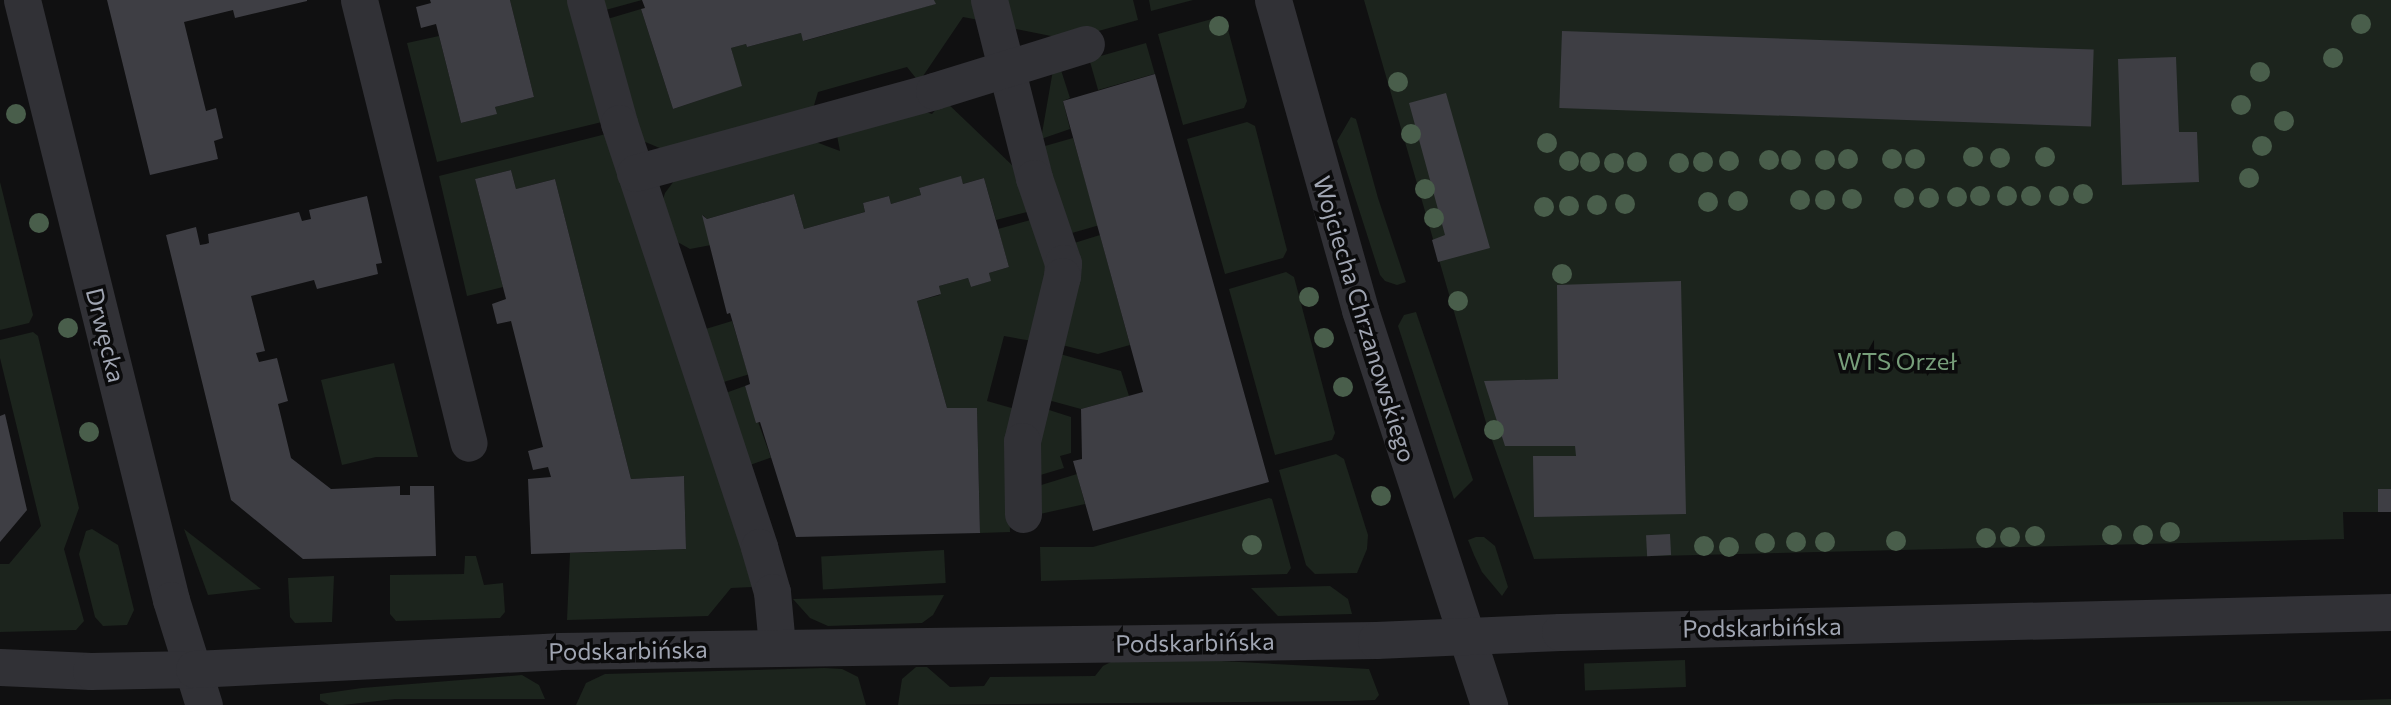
<!DOCTYPE html>
<meta charset="utf-8">
<style>
body{margin:0}
#map{position:relative;width:2391px;height:705px;overflow:hidden;background:#101011;font-family:Commissioner,sans-serif}
div>[style]{position:absolute}
.green>*{inset:0;background:#1c241d;transform-origin:0 0}
.building>*{inset:0;background:#3e3e44;transform-origin:0 0}
.minor>*{height:37px;margin:-18.5px;padding:0 18.5px;transform-origin:18.5px;border-radius:18.5px;background:#313136}
.trees>*{width:20px;height:20px;margin:-10px;border-radius:50%;background:#495e4b}
span{translate:-50% -50%;white-space:nowrap;text-align:center;line-height:1.15;-webkit-text-stroke:7px #0b0b0c;paint-order:stroke}
.street-label{font-size:24px;color:#a0a5b2}
.park-label{font-size:24px;color:#779e7a}
</style>
<div id="map">
<div class="green">
<div style="clip-path:polygon(510px 0,570px 0,602px 122px,437px 162px,407px 43px,439px 36px,461px 123px,496px 114px,495px 107px,534px 97px)"></div>
<div style="clip-path:polygon(599px 0,642px 0,602px 11px)"></div>
<div style="clip-path:polygon(934px 0,973px 0,979px 20px,963px 17px,919px 82px,907px 67px,818px 92px,812px 112px,662px 149px,643px 141px,604px 20px,641px 9px,673px 109px,741px 86px,731px 48px,746px 44px,747px 47px,801px 33px,804px 41px,935px 4px)"></div>
<div style="clip-path:polygon(1003px 0,1133px 0,1138px 20px,1084px 35px,1056px 37px,1011px 28px)"></div>
<div style="clip-path:polygon(1149px 0,1193px 0,1151px 11px)"></div>
<div style="clip-path:polygon(1364px 0,2391px 0,2391px 512px,2343px 512px,2344px 539px,1534px 559px,1487px 426px)"></div>
<div style="clip-path:polygon(1219px 17px,1226px 22px,1247px 101px,1244px 108px,1183px 125px,1158px 34px)"></div>
<div style="left:1146px;top:43px;width:32px;height:59px;rotate:74deg"></div>
<div style="clip-path:polygon(1060px 67px,1070px 98px,1063px 101px,1070px 129px,1041px 139px,1053px 70px)"></div>
<div style="clip-path:polygon(944px 100px,1014px 167px,1031px 211px,996px 220px,984px 178px,963px 184px,961px 177px,919px 188px,921px 195px,891px 204px,889px 196px,863px 203px,865px 212px,804px 229px,794px 194px,707px 219px,703px 215px,711px 245px,690px 249px,674px 240px,662px 202px,665px 193px,677px 177px,805px 138px,840px 151px,836px 130px,913px 108px,932px 114px)"></div>
<div style="clip-path:polygon(1351px 117px,1356px 119px,1378px 198px,1406px 282px,1397px 285px,1385px 281px,1380px 275px,1337px 141px)"></div>
<div style="clip-path:polygon(1247px 122px,1255px 126px,1287px 250px,1283px 258px,1225px 274px,1187px 139px)"></div>
<div style="clip-path:polygon(606px 134px,730px 506px,752px 587px,731px 588px,708px 616px,567px 620px,570px 553px,686px 549px,684px 476px,631px 479px,555px 179px,516px 189px,511px 170px,475px 179px,503px 287px,467px 296px,439px 176px)"></div>
<div style="left:1073px;top:138px;width:91px;height:30px;rotate:74deg"></div>
<div style="clip-path:polygon(0 182px,33px 315px,29px 323px,0 330px)"></div>
<div style="clip-path:polygon(1034px 219px,1048px 271px,1032px 341px,1004px 336px,987px 401px,1015px 409px,1008px 437px,1010px 532px,980px 533px,977px 409px,947px 408px,917px 301px,940px 295px,939px 286px,968px 278px,971px 287px,990px 281px,989px 273px,1009px 267px,998px 229px)"></div>
<div style="clip-path:polygon(1100px 235px,1130px 345px,1098px 354px,1062px 345px,1071px 244px)"></div>
<div style="clip-path:polygon(1286px 272px,1294px 277px,1335px 433px,1332px 440px,1275px 455px,1229px 289px)"></div>
<div style="clip-path:polygon(1416px 312px,1473px 480px,1454px 499px,1398px 326px,1404px 315px)"></div>
<div style="left:732px;top:321px;width:56px;height:31px;rotate:73deg"></div>
<div style="clip-path:polygon(33px 332px,38px 336px,79px 508px,64px 549px,84px 621px,76px 630px,0 632px,0 564px,9px 564px,41px 526px,0 358px,0 340px)"></div>
<div style="clip-path:polygon(1060px 354px,1121px 371px,1129px 396px,1081px 409px,1048px 400px)"></div>
<div style="clip-path:polygon(394px 363px,418px 457px,376px 457px,342px 465px,321px 380px)"></div>
<div style="left:745px;top:386px;width:76px;height:23px;rotate:70deg"></div>
<div style="clip-path:polygon(1046px 409px,1071px 417px,1071px 453px,1060px 456px,1064px 468px,1037px 476px,1037px 446px)"></div>
<div style="clip-path:polygon(1336px 454px,1344px 459px,1368px 535px,1367px 549px,1357px 573px,1315px 574px,1306px 565px,1279px 470px)"></div>
<div style="clip-path:polygon(1077px 474px,1085px 504px,1040px 514px,1038px 486px)"></div>
<div style="clip-path:polygon(1269px 498px,1272px 499px,1291px 568px,1287px 574px,1041px 581px,1040px 547px,1093px 547px)"></div>
<div style="clip-path:polygon(92px 529px,118px 545px,134px 610px,127px 625px,103px 626px,95px 617px,79px 554px,86px 531px)"></div>
<div style="clip-path:polygon(184px 529px,261px 589px,208px 595px)"></div>
<div style="clip-path:polygon(1476px 537px,1484px 537px,1495px 546px,1508px 587px,1502px 596px,1482px 572px,1474px 555px,1468px 540px)"></div>
<div style="left:944px;top:550px;width:33px;height:123px;rotate:87deg"></div>
<div style="clip-path:polygon(465px 556px,476px 556px,484px 585px,503px 583px,505px 612px,500px 618px,396px 621px,390px 614px,390px 575px,464px 574px)"></div>
<div style="clip-path:polygon(334px 576px,332px 622px,295px 623px,290px 617px,288px 578px)"></div>
<div style="clip-path:polygon(1330px 586px,1348px 599px,1352px 614px,1278px 616px,1251px 588px)"></div>
<div style="clip-path:polygon(944px 595px,933px 615px,922px 623px,828px 626px,810px 618px,793px 599px)"></div>
<div style="clip-path:polygon(1203px 660px,1369px 669px,1379px 695px,1375px 700px,1350px 701px,898px 705px,902px 679px,916px 667px,927px 667px,950px 687px,984px 686px,990px 677px,1095px 676px,1103px 666px,1111px 662px)"></div>
<div style="left:1685px;top:660px;width:27px;height:101px;rotate:88deg"></div>
<div style="clip-path:polygon(824px 668px,842px 669px,858px 677px,866px 705px,576px 705px,586px 683px,605px 674px)"></div>
<div style="clip-path:polygon(522px 675px,539px 685px,545px 699px,395px 699px,343px 705px,329px 705px,320px 700px,320px 694px,362px 688px)"></div>
<div style="clip-path:polygon(2391px 699px,2391px 705px,2030px 705px,2359px 700px)"></div>
</div>
<div class="building">
<div style="clip-path:polygon(107px 0,307px 0,307px 1px,235px 18px,233px 10px,184px 22px,206px 111px,216px 108px,223px 138px,214px 141px,218px 159px,150px 175px)"></div>
<div style="clip-path:polygon(430px 0,510px 0,534px 97px,495px 107px,497px 114px,461px 123px,436px 24px,421px 28px,416px 7px,431px 3px)"></div>
<div style="clip-path:polygon(642px 0,934px 0,936px 4px,803px 41px,801px 33px,747px 47px,746px 44px,731px 48px,742px 86px,673px 109px,641px 9px,645px 8px)"></div>
<div style="left:1562px;top:31px;width:532px;height:77px;rotate:2deg"></div>
<div style="clip-path:polygon(2176px 57px,2179px 132px,2197px 132px,2199px 182px,2122px 185px,2118px 59px)"></div>
<div style="clip-path:polygon(1155px 74px,1269px 482px,1093px 531px,1073px 461px,1082px 459px,1081px 409px,1143px 392px,1063px 101px)"></div>
<div style="clip-path:polygon(1446px 93px,1490px 248px,1438px 262px,1432px 240px,1445px 235px,1409px 103px)"></div>
<div style="clip-path:polygon(511px 170px,516px 189px,555px 179px,631px 479px,684px 476px,686px 549px,531px 554px,528px 479px,551px 477px,548px 467px,533px 470px,528px 451px,543px 447px,511px 321px,497px 324px,492px 304px,506px 299px,475px 179px)"></div>
<div style="clip-path:polygon(961px 176px,963px 184px,984px 178px,1009px 267px,989px 273px,991px 281px,971px 287px,968px 278px,939px 286px,941px 294px,917px 301px,947px 408px,977px 408px,980px 533px,796px 537px,760px 422px,756px 423px,745px 386px,750px 384px,748px 375px,730px 313px,727px 314px,702px 215px,707px 219px,794px 194px,804px 229px,865px 212px,863px 203px,889px 196px,891px 204px,921px 195px,919px 188px)"></div>
<div style="clip-path:polygon(367px 196px,382px 263px,376px 264px,378px 274px,317px 289px,314px 280px,251px 296px,265px 351px,256px 353px,259px 362px,277px 358px,288px 401px,278px 404px,291px 458px,331px 489px,400px 486px,400px 495px,410px 495px,410px 486px,434px 486px,436px 556px,303px 559px,231px 500px,166px 235px,196px 227px,200px 245px,206px 244px,209px 243px,208px 234px,299px 212px,302px 221px,311px 219px,309px 210px)"></div>
<div style="clip-path:polygon(1681px 281px,1686px 514px,1534px 517px,1533px 456px,1576px 456px,1575px 446px,1505px 446px,1484px 381px,1558px 379px,1557px 285px)"></div>
<div style="clip-path:polygon(5px 414px,27px 510px,0 542px,0 416px)"></div>
<div style="left:2378px;top:489px;width:13px;height:23px"></div>
<div style="left:1670px;top:534px;width:21px;height:24px;rotate:87deg"></div>
</div>
<div class="minor">
<div style="left:22px;top:0;width:618px;rotate:76.05deg"></div>
<div style="left:171px;top:600px;width:110px;rotate:72.6deg"></div>
<div style="left:359px;top:0;width:456px;rotate:76.1deg"></div>
<div style="left:585px;top:0;width:128px;rotate:74.5deg"></div>
<div style="left:619px;top:123px;width:447px;rotate:71.7deg"></div>
<div style="left:759px;top:547px;width:47px;rotate:73.9deg"></div>
<div style="left:772px;top:592px;width:54px;rotate:84.7deg"></div>
<div style="left:989px;top:0;width:184px;rotate:75.8deg"></div>
<div style="left:1034px;top:178px;width:90px;rotate:71.2deg"></div>
<div style="left:1063px;top:263px;width:13px;rotate:94deg"></div>
<div style="left:1062px;top:276px;width:170px;rotate:103.6deg"></div>
<div style="left:1022px;top:441px;width:73px;rotate:89.2deg"></div>
<div style="left:1273px;top:0;width:322px;rotate:74.3deg"></div>
<div style="left:1360px;top:310px;width:416px;rotate:71.9deg"></div>
<div style="left:635px;top:173px;width:310px;rotate:-15.3deg"></div>
<div style="left:934px;top:91px;width:159px;rotate:-17.2deg"></div>
<div style="left:0;top:667px;width:91px;rotate:2.5deg"></div>
<div style="left:91px;top:671px;width:103px;rotate:-1.1deg"></div>
<div style="left:194px;top:669px;width:365px;rotate:-2.8deg"></div>
<div style="left:559px;top:651px;width:817px;rotate:-0.77deg"></div>
<div style="left:1376px;top:640px;width:184px;rotate:-2.5deg"></div>
<div style="left:1560px;top:632px;width:831px;rotate:-1.38deg"></div>
</div>
<div class="trees">
<div style="left:2361px;top:24px"></div>
<div style="left:1219px;top:26px"></div>
<div style="left:2333px;top:58px"></div>
<div style="left:2260px;top:72px"></div>
<div style="left:1398px;top:82px"></div>
<div style="left:2241px;top:105px"></div>
<div style="left:16px;top:114px"></div>
<div style="left:2284px;top:121px"></div>
<div style="left:1411px;top:134px"></div>
<div style="left:1547px;top:143px"></div>
<div style="left:2262px;top:146px"></div>
<div style="left:1973px;top:157px"></div>
<div style="left:2045px;top:157px"></div>
<div style="left:2000px;top:158px"></div>
<div style="left:1848px;top:159px"></div>
<div style="left:1892px;top:159px"></div>
<div style="left:1915px;top:159px"></div>
<div style="left:1769px;top:160px"></div>
<div style="left:1791px;top:160px"></div>
<div style="left:1825px;top:160px"></div>
<div style="left:1569px;top:161px"></div>
<div style="left:1729px;top:161px"></div>
<div style="left:1590px;top:162px"></div>
<div style="left:1637px;top:162px"></div>
<div style="left:1703px;top:162px"></div>
<div style="left:1614px;top:163px"></div>
<div style="left:1679px;top:163px"></div>
<div style="left:2249px;top:178px"></div>
<div style="left:1425px;top:189px"></div>
<div style="left:2083px;top:194px"></div>
<div style="left:1980px;top:196px"></div>
<div style="left:2007px;top:196px"></div>
<div style="left:2031px;top:196px"></div>
<div style="left:2059px;top:196px"></div>
<div style="left:1957px;top:197px"></div>
<div style="left:1904px;top:198px"></div>
<div style="left:1929px;top:198px"></div>
<div style="left:1852px;top:199px"></div>
<div style="left:1800px;top:200px"></div>
<div style="left:1825px;top:200px"></div>
<div style="left:1738px;top:201px"></div>
<div style="left:1708px;top:202px"></div>
<div style="left:1625px;top:204px"></div>
<div style="left:1597px;top:205px"></div>
<div style="left:1569px;top:206px"></div>
<div style="left:1544px;top:207px"></div>
<div style="left:1434px;top:218px"></div>
<div style="left:39px;top:223px"></div>
<div style="left:1562px;top:274px"></div>
<div style="left:1309px;top:297px"></div>
<div style="left:1458px;top:301px"></div>
<div style="left:68px;top:328px"></div>
<div style="left:1324px;top:338px"></div>
<div style="left:1343px;top:387px"></div>
<div style="left:1494px;top:430px"></div>
<div style="left:89px;top:432px"></div>
<div style="left:1381px;top:496px"></div>
<div style="left:2170px;top:532px"></div>
<div style="left:2112px;top:535px"></div>
<div style="left:2143px;top:535px"></div>
<div style="left:2035px;top:536px"></div>
<div style="left:2010px;top:537px"></div>
<div style="left:1986px;top:538px"></div>
<div style="left:1896px;top:541px"></div>
<div style="left:1796px;top:542px"></div>
<div style="left:1825px;top:542px"></div>
<div style="left:1765px;top:543px"></div>
<div style="left:1252px;top:545px"></div>
<div style="left:1704px;top:546px"></div>
<div style="left:1729px;top:547px"></div>
</div>
<div class="street-label">
<span style="left:1365px;top:319px;rotate:73deg">Wojciecha Chrzanowskiego</span>
<span style="left:106px;top:335px;rotate:76deg">Drwęcka</span>
<span style="left:1762px;top:627px;rotate:-1deg">Podskarbińska</span>
<span style="left:1195px;top:642px;rotate:-1deg">Podskarbińska</span>
<span style="left:628px;top:650px;rotate:-1deg">Podskarbińska</span>
</div>
<div class="park-label">
<span style="left:1897px;top:361px">WTS Orzeł</span>
</div>
</div>
